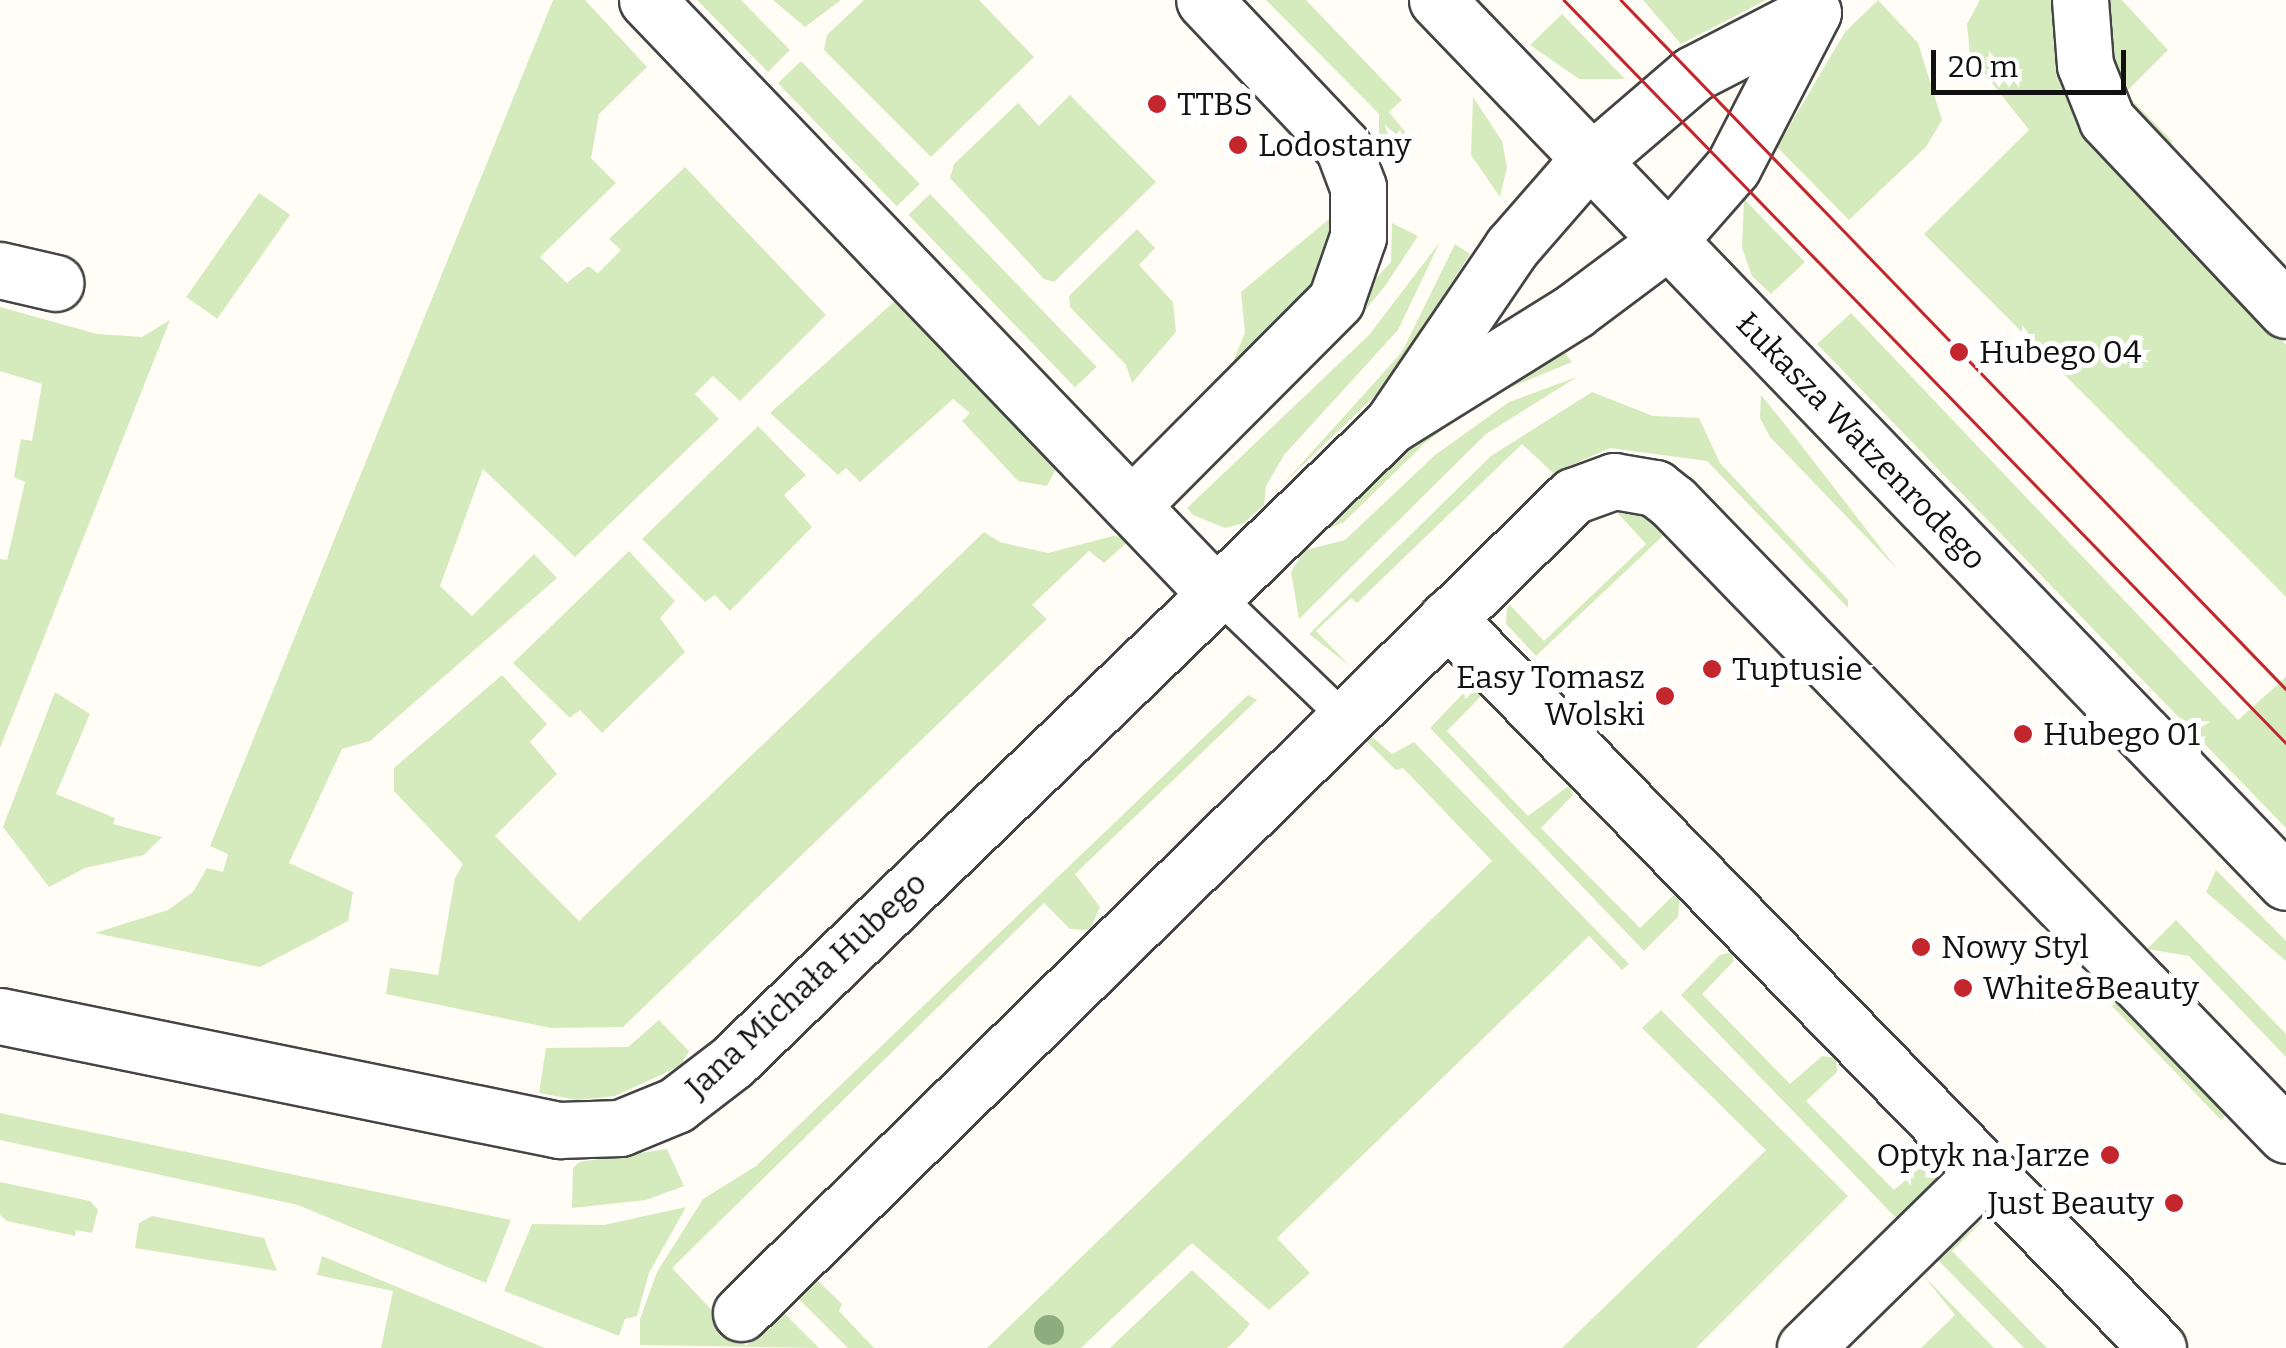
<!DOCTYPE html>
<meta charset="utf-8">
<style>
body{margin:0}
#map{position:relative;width:2286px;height:1348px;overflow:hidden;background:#fffdf5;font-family:Bitter,serif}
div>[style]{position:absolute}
.green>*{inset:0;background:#d5ebbd;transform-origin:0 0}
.roads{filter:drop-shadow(2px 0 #444) drop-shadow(-2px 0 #444) drop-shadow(0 2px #444) drop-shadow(0 -2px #444)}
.service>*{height:30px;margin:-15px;padding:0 15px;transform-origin:15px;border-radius:15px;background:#fff}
.minor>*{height:55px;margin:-27.5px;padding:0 27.5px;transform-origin:27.5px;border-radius:27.5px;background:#fff}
.tertiary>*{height:55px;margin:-27.5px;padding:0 27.5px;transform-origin:27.5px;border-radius:27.5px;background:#fff}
.tram>*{height:2.5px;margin:-1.25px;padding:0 1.25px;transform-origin:1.25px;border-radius:1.25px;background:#c4262e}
.trees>*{width:30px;height:30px;margin:-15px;border-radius:50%;background:#8dad7f}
.dots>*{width:28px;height:28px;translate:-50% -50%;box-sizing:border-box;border:5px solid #fff;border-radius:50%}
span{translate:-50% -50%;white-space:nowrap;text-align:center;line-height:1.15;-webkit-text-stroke:10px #fff;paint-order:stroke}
.poi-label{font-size:32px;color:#111}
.left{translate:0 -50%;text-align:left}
.right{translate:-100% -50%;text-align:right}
.street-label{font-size:32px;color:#111}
.scale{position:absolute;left:1931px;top:50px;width:195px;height:45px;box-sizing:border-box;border:5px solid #111;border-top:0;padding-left:12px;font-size:30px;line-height:35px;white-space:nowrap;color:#111;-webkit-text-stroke:8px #fff;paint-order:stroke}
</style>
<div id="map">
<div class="green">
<div style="clip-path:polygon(553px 0,585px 0,647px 67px,599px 114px,591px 158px,616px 183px,540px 257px,567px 283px,588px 266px,598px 273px,621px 250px,609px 239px,685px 167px,826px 315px,740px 401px,713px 376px,695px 394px,719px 419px,575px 557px,483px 469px,440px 586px,472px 616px,534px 554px,557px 578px,370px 741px,342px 749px,289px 863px,353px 892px,348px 921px,260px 967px,95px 933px,168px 910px,193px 892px,207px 868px,223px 872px,228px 854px,210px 846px)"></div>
<div style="clip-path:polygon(697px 0,741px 0,790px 50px,768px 72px)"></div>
<div style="clip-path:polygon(773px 0,841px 0,805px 27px)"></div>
<div style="clip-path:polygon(864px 0,979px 0,1034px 57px,931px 157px,824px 50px,827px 35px)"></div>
<div style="clip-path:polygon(1266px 0,1306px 0,1402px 100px,1389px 112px,1406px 133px,1392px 143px,1391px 156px,1379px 144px,1379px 114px)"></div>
<div style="clip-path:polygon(1643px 0,1766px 0,1681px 44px)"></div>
<div style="clip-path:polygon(1878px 0,1918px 43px,1942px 120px,1926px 147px,1849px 220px,1777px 147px,1845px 32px)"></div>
<div style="clip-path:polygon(1980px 0,2063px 0,2096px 130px,2286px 345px,2286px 597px,1924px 234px,2029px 130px,1970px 55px,1967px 24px)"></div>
<div style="clip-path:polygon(2099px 0,2122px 0,2168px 50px,2125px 93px,2173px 142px,2160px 155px,2106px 74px)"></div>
<div style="clip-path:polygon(1562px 14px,1625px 79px,1579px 79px,1530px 45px)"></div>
<div style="left:801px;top:61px;width:171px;height:32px;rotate:46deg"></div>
<div style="clip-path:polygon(1070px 95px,1156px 182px,1054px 282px,1044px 279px,950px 178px,954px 164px,1018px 103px,1039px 126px)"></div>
<div style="clip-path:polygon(1473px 97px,1502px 141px,1507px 167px,1500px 197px,1471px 155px)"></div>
<div style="left:259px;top:193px;width:38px;height:127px;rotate:35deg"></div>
<div style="left:930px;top:194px;width:240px;height:30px;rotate:46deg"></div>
<div style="clip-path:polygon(1744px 199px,1805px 262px,1771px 294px,1752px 276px,1742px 248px)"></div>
<div style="clip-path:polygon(1334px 215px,1321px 273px,1267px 328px,1219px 395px,1245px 333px,1241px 292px)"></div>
<div style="clip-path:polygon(1392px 223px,1418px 236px,1385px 286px,1349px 330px,1188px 481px,1391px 262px)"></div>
<div style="clip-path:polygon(1137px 229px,1155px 248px,1139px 265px,1173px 302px,1176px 332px,1132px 383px,1126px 365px,1070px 307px,1069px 296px)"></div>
<div style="clip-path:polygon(1440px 242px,1398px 330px,1284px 455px,1266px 486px,1264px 505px,1244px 523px,1225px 528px,1193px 515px,1187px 508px,1369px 335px)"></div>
<div style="clip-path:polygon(1455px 244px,1470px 254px,1385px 386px,1284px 483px,1402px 352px)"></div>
<div style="clip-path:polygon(897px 299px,1052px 457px,1056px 469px,1047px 486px,1018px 481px,962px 421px,970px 413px,953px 399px,860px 482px,846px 468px,838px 475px,770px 413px)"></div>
<div style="clip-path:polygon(0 307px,97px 334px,142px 337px,170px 320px,0 748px,0 559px,7px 560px,25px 482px,14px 477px,21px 439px,32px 441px,42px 384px,0 371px)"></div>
<div style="clip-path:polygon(1851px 313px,2238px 720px,2286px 677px,2286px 828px,1817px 344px)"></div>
<div style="clip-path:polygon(1561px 348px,1572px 362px,1487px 397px,1425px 443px,1344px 522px,1326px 530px,1417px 441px)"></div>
<div style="clip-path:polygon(1577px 377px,1486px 434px,1299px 619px,1291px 572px,1305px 550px,1345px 540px,1435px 455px,1509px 402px)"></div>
<div style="clip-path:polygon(1592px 392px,1653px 416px,1699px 418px,1720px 463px,1848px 600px,1848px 608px,1707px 461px,1610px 448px,1553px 473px,1522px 444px,1357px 603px,1351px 598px,1316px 631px,1350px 666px,1309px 634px,1491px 456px)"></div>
<div style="clip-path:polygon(1761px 395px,1784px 423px,1897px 569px,1770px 437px,1760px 418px)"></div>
<div style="clip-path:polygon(758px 426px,806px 475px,784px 495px,812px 527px,730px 611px,715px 595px,705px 602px,642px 539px)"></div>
<div style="clip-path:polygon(1613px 508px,1639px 509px,1668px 531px,1536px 656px,1506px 624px,1507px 609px,1510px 605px,1544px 641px,1646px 544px)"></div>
<div style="clip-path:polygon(984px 532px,1000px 542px,1048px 553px,1113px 536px,1132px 538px,1104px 563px,1089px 551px,1032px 605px,1047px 619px,623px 1027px,551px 1028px,386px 994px,390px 968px,438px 975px,455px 878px,463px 864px,394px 791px,394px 768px,502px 675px,547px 724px,530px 742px,557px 774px,495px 836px,579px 921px)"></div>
<div style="clip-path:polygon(629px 551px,675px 601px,660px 618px,685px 652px,602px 733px,580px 710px,570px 718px,513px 663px)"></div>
<div style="clip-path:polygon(1473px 683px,1482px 695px,1447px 731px,1528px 816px,1570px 785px,1573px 795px,1541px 828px,1640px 928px,1681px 888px,1678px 917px,1644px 951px,1430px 728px)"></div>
<div style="clip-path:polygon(55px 692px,90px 714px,56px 794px,115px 818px,113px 824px,162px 837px,144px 855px,85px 868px,49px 887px,3px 827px)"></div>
<div style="clip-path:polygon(1248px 695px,1257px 700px,1075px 874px,1100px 907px,1090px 930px,1070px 929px,1044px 903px,672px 1268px,746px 1346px,782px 1311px,819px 1348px,640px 1345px,640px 1319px,657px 1272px,703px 1199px,756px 1166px)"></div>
<div style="clip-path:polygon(1371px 736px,1392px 754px,1414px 742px,1629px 964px,1622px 970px,1589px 936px,1277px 1238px,1310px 1273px,1269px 1310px,1192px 1243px,1081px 1348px,987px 1348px,1492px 861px,1403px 768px,1396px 770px,1366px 741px)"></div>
<div style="clip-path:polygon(2216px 870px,2286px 941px,2286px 961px,2206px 892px)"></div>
<div style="clip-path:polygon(2176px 920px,2286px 1034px,2286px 1057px,2189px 956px,2147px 949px)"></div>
<div style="clip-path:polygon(1732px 952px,1734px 961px,1702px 994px,1790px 1084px,1822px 1056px,1836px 1058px,1837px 1072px,1806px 1101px,1894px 1190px,1927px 1162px,1940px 1163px,1936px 1186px,1897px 1219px,1681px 995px,1720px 955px)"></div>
<div style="clip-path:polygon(2118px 1001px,2228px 1113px,2221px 1120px,2112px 1006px)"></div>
<div style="clip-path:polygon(1661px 1010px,1848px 1196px,1696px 1348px,1562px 1348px,1766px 1150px,1642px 1028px)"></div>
<div style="clip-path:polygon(659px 1020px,689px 1051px,680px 1066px,615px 1096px,577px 1100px,539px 1093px,546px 1048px,628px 1047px)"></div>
<div style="clip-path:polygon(0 1113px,511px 1220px,486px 1283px,298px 1205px,0 1140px)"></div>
<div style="clip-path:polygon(667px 1149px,684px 1186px,646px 1200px,572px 1208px,573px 1168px,579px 1162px)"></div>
<div style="clip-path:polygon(0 1182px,90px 1201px,98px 1210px,92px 1233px,76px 1230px,75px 1236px,7px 1221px,0 1215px)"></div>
<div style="clip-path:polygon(686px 1207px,649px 1273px,637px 1316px,625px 1319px,619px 1336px,504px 1291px,532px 1224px,604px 1225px)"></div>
<div style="clip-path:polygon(1989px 1215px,1952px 1251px,2047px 1348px,2024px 1348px,1937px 1259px)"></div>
<div style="clip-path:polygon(152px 1216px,264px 1238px,277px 1271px,135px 1248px,139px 1223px)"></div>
<div style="clip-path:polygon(322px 1256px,480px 1321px,545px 1348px,381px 1348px,393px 1291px,317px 1275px)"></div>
<div style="clip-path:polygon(1192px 1270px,1250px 1324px,1241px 1335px,1227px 1348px,1110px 1348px)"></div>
<div style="clip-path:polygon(1923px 1275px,1994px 1348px,1921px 1348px,1955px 1315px)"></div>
<div style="clip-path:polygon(816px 1279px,842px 1304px,839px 1311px,874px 1348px,848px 1348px,797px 1297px)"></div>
</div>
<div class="roads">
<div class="service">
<div style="left:1215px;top:593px;width:183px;rotate:43.9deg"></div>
</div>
<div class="minor">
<div style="left:647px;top:0;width:821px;rotate:46.23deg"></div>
<div style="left:2080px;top:0;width:65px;rotate:85.6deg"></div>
<div style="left:2085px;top:65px;width:59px;rotate:68.2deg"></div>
<div style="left:2107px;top:120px;width:261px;rotate:46.7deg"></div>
<div style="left:0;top:270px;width:57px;rotate:13.1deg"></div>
<div style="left:1133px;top:504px;width:288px;rotate:-45.1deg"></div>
<div style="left:1336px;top:300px;width:67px;rotate:-70.8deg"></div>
<div style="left:1358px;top:237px;width:50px;rotate:-90deg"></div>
<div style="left:1358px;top:187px;width:43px;rotate:-110.6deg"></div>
<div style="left:1343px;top:147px;width:202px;rotate:-133.4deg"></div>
<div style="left:1447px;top:618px;width:1019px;rotate:45.76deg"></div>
<div style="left:0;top:1016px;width:571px;rotate:11.53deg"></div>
<div style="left:559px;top:1130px;width:61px;rotate:-1.9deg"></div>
<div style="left:620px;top:1128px;width:61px;rotate:-22.3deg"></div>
<div style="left:676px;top:1105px;width:71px;rotate:-37.5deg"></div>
<div style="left:732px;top:1062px;width:917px;rotate:-44.03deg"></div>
<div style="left:1391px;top:425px;width:216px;rotate:-31.9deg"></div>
<div style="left:1574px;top:311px;width:119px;rotate:-36.8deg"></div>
<div style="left:1669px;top:240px;width:97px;rotate:-48.8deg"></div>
<div style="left:1733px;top:167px;width:174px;rotate:-62.7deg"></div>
<div style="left:1813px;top:12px;width:135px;rotate:152.7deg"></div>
<div style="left:1693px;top:74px;width:158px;rotate:139.4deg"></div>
<div style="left:1573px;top:177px;width:93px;rotate:131.1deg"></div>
<div style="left:1512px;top:247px;width:215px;rotate:124.2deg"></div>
<div style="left:741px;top:1313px;width:1166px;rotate:-44.48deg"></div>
<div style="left:1573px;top:496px;width:44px;rotate:-20.1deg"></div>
<div style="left:1614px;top:481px;width:42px;rotate:9.7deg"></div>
<div style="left:1655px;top:488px;width:23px;rotate:38deg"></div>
<div style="left:1673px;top:502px;width:881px;rotate:45.92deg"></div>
<div style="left:1805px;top:1348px;width:252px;rotate:-44.4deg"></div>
</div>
<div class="tertiary">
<div style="left:1437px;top:0;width:1224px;rotate:46.09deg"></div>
</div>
</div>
<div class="tram">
<div style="left:1564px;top:0;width:1036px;rotate:45.82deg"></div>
<div style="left:1621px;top:0;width:958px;rotate:46.02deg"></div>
</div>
<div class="trees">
<div style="left:1049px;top:1330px"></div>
</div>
<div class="dots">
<div style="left:1157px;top:104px;background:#c4262e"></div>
<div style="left:1238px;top:145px;background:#c4262e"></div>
<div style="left:1959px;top:352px;background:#c4262e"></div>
<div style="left:1712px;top:669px;background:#c4262e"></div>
<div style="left:1665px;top:696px;background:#c4262e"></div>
<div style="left:2023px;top:734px;background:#c4262e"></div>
<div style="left:1921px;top:947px;background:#c4262e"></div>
<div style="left:1963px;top:988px;background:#c4262e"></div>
<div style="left:2110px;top:1155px;background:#c4262e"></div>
<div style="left:2174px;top:1203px;background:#c4262e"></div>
</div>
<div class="poi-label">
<span class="left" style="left:1177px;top:104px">TTBS</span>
<span class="left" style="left:1258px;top:145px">Lodostany</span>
<span class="left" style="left:1979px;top:352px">Hubego 04</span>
<span class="left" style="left:1732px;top:669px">Tuptusie</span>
<span class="right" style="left:1645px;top:696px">Easy Tomasz<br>Wolski</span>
<span class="left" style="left:2043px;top:734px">Hubego 01</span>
<span class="left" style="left:1941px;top:947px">Nowy Styl</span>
<span class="left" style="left:1983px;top:988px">White&amp;Beauty</span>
<span class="right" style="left:2090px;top:1155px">Optyk na Jarze</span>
<span class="right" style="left:2154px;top:1203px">Just Beauty</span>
</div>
<div class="street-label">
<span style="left:1861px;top:441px;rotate:46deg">Łukasza Watzenrodego</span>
<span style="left:806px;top:985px;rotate:-43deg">Jana Michała Hubego</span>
</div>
<div class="scale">20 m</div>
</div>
